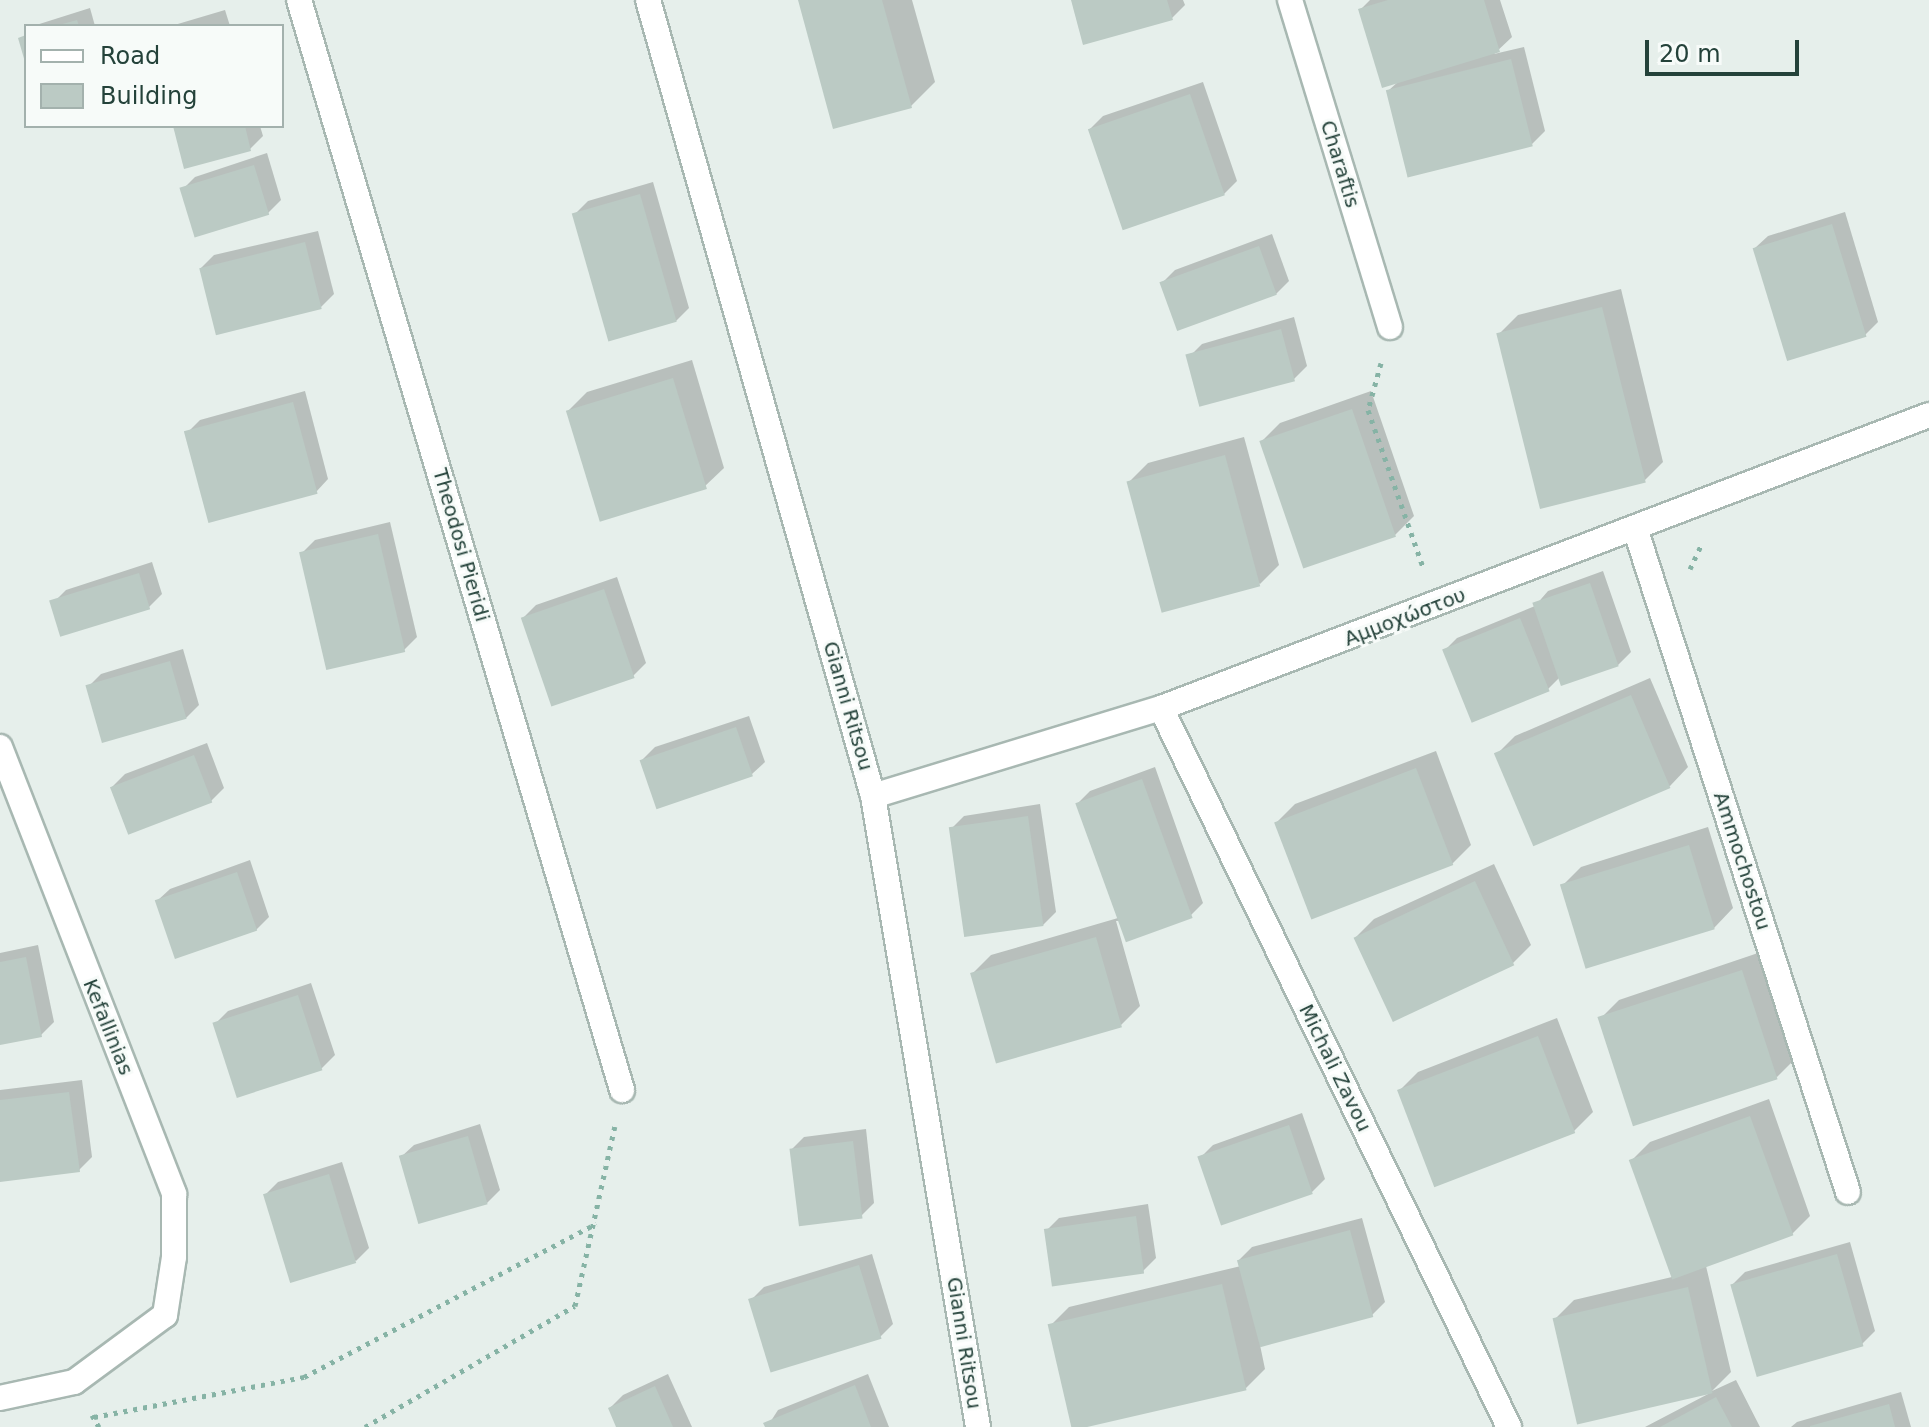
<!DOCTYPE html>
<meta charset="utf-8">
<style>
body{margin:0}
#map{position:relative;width:1929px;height:1427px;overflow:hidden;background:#e6efeb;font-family:"DejaVu Sans",sans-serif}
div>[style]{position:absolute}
.shadow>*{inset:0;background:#0003}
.building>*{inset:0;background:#bbcac4;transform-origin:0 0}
.path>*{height:5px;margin-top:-2.5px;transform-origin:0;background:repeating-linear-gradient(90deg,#86b3a5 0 4px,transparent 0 10px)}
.roads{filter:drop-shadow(2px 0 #a8b8b2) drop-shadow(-2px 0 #a8b8b2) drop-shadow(0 2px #a8b8b2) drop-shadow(0 -2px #a8b8b2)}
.street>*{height:24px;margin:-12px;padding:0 12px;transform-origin:12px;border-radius:12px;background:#fff}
span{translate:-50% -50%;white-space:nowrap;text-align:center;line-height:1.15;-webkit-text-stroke:6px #f7fbf9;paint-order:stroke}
.street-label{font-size:20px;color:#24423a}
.legend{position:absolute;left:24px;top:24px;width:260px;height:104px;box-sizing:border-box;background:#f7fbf9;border:2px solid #a3b1ad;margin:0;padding:10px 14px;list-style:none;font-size:24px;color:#24423a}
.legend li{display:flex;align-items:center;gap:16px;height:40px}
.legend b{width:40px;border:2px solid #a3b1ad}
.scale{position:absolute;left:1645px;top:40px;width:154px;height:36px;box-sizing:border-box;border:4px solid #24423a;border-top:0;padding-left:10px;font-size:24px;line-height:28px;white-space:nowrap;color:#24423a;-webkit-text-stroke:6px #f7fbf9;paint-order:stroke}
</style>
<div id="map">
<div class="shadow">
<div style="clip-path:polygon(800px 0,912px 0,935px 82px,911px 106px)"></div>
<div style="clip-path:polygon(1073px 0,1183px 0,1185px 5px,1172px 18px)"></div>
<div style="clip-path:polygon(1370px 0,1500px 0,1512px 37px,1494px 54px,1524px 47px,1545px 131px,1532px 144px,1389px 90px,1399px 81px,1360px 10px)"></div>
<div style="clip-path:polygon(90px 8px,95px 26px,33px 26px)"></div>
<div style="clip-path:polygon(225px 10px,230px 26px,171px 26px)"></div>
<div style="clip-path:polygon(1203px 82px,1237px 181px,1224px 194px,1090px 129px,1103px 116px)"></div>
<div style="clip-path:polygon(175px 126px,260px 126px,263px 136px,250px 149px)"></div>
<div style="clip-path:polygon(267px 153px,281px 200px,268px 213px,182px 190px,195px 177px)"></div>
<div style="clip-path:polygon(653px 182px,689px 308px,676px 321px,575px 214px,588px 201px)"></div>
<div style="clip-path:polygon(1845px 212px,1878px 322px,1865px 335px,1790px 358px,1755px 248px,1768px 236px)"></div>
<div style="clip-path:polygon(318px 231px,334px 294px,321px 307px,201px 268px,214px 255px)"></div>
<div style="clip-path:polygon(1272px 234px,1289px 281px,1276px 294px,1162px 283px,1175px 270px)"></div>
<div style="clip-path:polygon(1621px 289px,1663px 462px,1644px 481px,1499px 334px,1518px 315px)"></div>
<div style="clip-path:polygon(1294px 317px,1307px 366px,1294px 379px,1189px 357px,1202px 344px)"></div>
<div style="clip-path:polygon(692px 360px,724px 468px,704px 487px,568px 411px,587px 392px)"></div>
<div style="clip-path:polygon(305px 391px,328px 479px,316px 492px,187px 433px,200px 420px)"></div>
<div style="clip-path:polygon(1371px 391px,1414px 516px,1395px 535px,1261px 442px,1280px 423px)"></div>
<div style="clip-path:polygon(1244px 437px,1279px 565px,1260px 584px,1129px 482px,1148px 463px)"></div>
<div style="clip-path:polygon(390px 522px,417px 637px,404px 650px,302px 553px,315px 540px)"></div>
<div style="clip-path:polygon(152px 562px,162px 594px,149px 607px,53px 603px,66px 590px)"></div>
<div style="clip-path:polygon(1603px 571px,1631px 652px,1618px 665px,1560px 677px,1548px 689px,1445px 650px,1457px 638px,1535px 606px,1548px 591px)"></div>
<div style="clip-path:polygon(617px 577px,646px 663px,633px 676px,523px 618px,536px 605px)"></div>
<div style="clip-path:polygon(183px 649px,199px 705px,186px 718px,88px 687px,101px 674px)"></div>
<div style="clip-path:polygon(1650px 678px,1688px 767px,1670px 786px,1496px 755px,1515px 736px)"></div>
<div style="clip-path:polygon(749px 716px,765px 762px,752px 774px,642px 760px,655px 747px)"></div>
<div style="clip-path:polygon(207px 743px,224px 788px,211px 801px,112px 787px,125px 774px)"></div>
<div style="clip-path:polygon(1436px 751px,1471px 845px,1452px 864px,1276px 823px,1295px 804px)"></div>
<div style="clip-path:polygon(1155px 767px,1203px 903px,1190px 916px,1116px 921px,1140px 1006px,1121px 1025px,972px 974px,991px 955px,1118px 918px,1077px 804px,1090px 791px)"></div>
<div style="clip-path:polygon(1040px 804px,1056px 912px,1043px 925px,951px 829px,964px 816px)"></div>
<div style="clip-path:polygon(1708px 827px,1733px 908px,1714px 928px,1562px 886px,1581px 867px)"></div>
<div style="clip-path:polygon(250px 860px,269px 917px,256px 930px,157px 901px,170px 889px)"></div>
<div style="clip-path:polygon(1494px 864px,1531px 945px,1512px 964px,1355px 938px,1374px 919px)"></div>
<div style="clip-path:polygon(38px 945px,54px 1022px,41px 1035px,0 1043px,0 953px)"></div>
<div style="clip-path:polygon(1761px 952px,1796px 1058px,1777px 1077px,1600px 1019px,1619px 1000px)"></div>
<div style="clip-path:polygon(311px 983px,335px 1055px,322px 1068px,240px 1096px,215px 1024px,228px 1011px)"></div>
<div style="clip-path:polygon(1557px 1018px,1593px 1112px,1574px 1131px,1399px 1091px,1418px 1072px)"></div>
<div style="clip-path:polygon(82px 1080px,92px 1157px,79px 1170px,0 1180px,0 1090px)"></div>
<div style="clip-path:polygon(1769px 1099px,1810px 1216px,1791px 1235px,1706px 1266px,1731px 1372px,1712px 1391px,1736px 1380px,1760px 1427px,1645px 1427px,1710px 1393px,1555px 1319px,1574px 1300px,1672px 1277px,1631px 1161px,1650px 1142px)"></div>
<div style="clip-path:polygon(1302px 1113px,1325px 1179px,1312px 1192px,1223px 1224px,1200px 1158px,1213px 1145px)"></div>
<div style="clip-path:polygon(480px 1124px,500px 1190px,487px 1203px,401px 1157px,414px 1145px)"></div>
<div style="clip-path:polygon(866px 1129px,874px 1203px,861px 1216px,791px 1150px,804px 1137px)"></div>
<div style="clip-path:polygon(342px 1162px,369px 1248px,356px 1261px,265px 1195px,278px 1182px)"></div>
<div style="clip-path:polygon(1148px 1204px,1156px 1258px,1143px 1271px,1046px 1231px,1059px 1218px)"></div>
<div style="clip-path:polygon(1362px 1218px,1385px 1302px,1372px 1315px,1260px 1345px,1265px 1369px,1246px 1388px,1074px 1427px,1050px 1326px,1069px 1307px,1241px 1266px,1239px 1260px,1252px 1247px)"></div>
<div style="clip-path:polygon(1850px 1242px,1875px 1331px,1862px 1344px,1732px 1285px,1745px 1272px)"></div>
<div style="clip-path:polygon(872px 1254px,893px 1324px,880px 1337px,751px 1300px,764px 1287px)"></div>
<div style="clip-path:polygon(668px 1374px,692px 1427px,619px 1427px,610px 1408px,623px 1395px)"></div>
<div style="clip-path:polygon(868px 1374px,889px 1427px,767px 1427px,778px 1410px)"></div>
<div style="clip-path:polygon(1901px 1392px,1911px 1427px,1791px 1427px,1797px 1422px)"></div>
</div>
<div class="building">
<div style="clip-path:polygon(798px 0,882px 0,912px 108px,833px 129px)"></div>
<div style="clip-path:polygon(1071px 0,1167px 0,1173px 20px,1083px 45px)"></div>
<div style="clip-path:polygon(1388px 0,1484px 0,1500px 52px,1382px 88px,1358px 9px)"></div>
<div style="clip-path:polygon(77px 20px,79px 26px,59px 26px,59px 25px)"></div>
<div style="clip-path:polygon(26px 35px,26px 62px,25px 62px,18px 38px)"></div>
<div style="left:1511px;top:59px;width:90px;height:129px;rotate:76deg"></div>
<div style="left:1190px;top:94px;width:107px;height:108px;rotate:71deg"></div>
<div style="clip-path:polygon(173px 126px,245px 126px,251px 151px,184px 169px)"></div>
<div style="left:254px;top:165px;width:52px;height:78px;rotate:73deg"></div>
<div style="left:640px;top:194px;width:133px;height:71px;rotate:74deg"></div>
<div style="left:1832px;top:224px;width:118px;height:83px;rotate:73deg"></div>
<div style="left:305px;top:242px;width:69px;height:109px;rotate:76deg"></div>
<div style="left:1259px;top:246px;width:52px;height:106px;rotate:70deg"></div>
<div style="left:1602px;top:307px;width:181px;height:109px;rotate:76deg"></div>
<div style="left:1281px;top:329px;width:54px;height:99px;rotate:75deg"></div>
<div style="left:673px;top:378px;width:116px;height:112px;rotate:73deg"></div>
<div style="left:293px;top:402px;width:95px;height:113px;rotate:75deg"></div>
<div style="left:1352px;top:409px;width:135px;height:98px;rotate:71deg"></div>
<div style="left:1225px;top:455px;width:136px;height:102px;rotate:75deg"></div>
<div style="left:378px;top:534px;width:121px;height:81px;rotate:77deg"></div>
<div style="left:139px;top:573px;width:38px;height:94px;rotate:73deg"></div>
<div style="left:1590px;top:583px;width:88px;height:61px;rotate:71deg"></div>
<div style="left:604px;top:589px;width:94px;height:88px;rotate:71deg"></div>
<div style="left:1520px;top:618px;width:79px;height:84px;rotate:68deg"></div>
<div style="left:170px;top:661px;width:60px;height:88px;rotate:74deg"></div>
<div style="left:1631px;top:695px;width:101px;height:149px;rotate:67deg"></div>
<div style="left:736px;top:727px;width:52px;height:102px;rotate:71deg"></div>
<div style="left:194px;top:755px;width:51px;height:90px;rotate:69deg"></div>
<div style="left:1416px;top:768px;width:104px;height:152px;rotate:69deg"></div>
<div style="left:1142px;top:779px;width:148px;height:71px;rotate:70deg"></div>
<div style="left:1028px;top:816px;width:111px;height:80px;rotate:82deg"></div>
<div style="left:1689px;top:845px;width:88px;height:135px;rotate:73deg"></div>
<div style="left:237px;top:872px;width:62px;height:87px;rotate:71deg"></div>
<div style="left:1475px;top:881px;width:93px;height:134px;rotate:65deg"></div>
<div style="left:1096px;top:937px;width:94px;height:131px;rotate:74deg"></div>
<div style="clip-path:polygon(26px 957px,42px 1037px,0 1045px,0 962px)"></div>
<div style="left:1742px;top:970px;width:115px;height:152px;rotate:72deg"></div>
<div style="left:298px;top:995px;width:79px;height:90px;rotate:72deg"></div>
<div style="left:1538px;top:1036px;width:104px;height:151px;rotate:69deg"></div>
<div style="clip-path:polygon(69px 1092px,80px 1172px,0 1182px,0 1100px)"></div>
<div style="left:1750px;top:1116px;width:127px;height:129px;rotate:70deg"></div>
<div style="left:1289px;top:1125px;width:73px;height:97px;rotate:71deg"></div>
<div style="left:468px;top:1136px;width:71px;height:72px;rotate:74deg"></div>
<div style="left:853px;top:1141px;width:78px;height:64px;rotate:83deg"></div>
<div style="left:329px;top:1174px;width:93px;height:69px;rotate:73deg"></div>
<div style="left:1136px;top:1216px;width:58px;height:93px;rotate:82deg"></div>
<div style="left:1350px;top:1230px;width:90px;height:117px;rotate:75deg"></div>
<div style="left:1837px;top:1254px;width:96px;height:111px;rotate:74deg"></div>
<div style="left:859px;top:1265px;width:77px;height:116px;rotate:73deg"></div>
<div style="left:1222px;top:1284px;width:109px;height:179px;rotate:77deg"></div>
<div style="left:1688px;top:1287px;width:109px;height:139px;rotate:77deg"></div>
<div style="clip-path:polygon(855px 1385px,871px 1427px,765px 1427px,763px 1423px)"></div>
<div style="clip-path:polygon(655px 1386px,673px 1427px,616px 1427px,608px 1408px)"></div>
<div style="clip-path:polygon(1716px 1397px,1732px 1427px,1660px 1427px)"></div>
<div style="clip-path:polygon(1889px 1404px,1895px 1427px,1810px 1427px,1810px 1426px)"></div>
</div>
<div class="path">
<div style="left:1381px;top:363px;width:49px;rotate:105.5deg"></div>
<div style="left:1368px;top:410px;width:166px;rotate:70.7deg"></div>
<div style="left:1690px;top:569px;width:26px;rotate:-65deg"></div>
<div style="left:92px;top:1415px;width:14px;rotate:60deg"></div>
<div style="left:94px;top:1417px;width:214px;rotate:-10.8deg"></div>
<div style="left:304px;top:1377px;width:330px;rotate:-27.7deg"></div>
<div style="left:365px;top:1427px;width:242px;rotate:-30deg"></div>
<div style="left:575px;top:1306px;width:184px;rotate:-77.5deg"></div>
</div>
<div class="roads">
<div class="street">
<div style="left:299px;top:0;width:1137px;rotate:73.49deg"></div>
<div style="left:648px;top:0;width:827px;rotate:74.22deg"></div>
<div style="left:873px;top:796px;width:640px;rotate:80.55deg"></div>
<div style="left:1290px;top:0;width:342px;rotate:73deg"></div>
<div style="left:1636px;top:531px;width:694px;rotate:72.22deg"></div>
<div style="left:1161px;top:708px;width:799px;rotate:64.17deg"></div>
<div style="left:0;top:747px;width:480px;rotate:68.7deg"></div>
<div style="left:174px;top:1194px;width:63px;rotate:90deg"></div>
<div style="left:174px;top:1257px;width:59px;rotate:98.8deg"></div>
<div style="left:165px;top:1315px;width:113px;rotate:143.6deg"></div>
<div style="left:74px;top:1382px;width:76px;rotate:167.8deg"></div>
<div style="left:873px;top:796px;width:301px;rotate:-17deg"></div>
<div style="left:1161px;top:708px;width:822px;rotate:-20.88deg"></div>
</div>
</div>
<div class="street-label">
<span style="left:1340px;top:164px;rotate:73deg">Charaftis</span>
<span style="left:461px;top:545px;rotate:74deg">Theodosi Pieridi</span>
<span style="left:1405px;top:617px;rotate:-21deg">Αμμοχώστου</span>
<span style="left:848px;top:706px;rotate:74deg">Gianni Ritsou</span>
<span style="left:1742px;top:861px;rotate:72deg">Ammochostou</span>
<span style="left:108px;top:1027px;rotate:68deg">Kefallinias</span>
<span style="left:1335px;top:1068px;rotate:64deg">Michali Zavou</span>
<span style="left:964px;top:1343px;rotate:81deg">Gianni Ritsou</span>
</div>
<ul class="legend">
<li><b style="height:10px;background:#fff"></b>Road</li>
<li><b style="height:22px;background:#bbcac4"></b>Building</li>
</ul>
<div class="scale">20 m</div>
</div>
